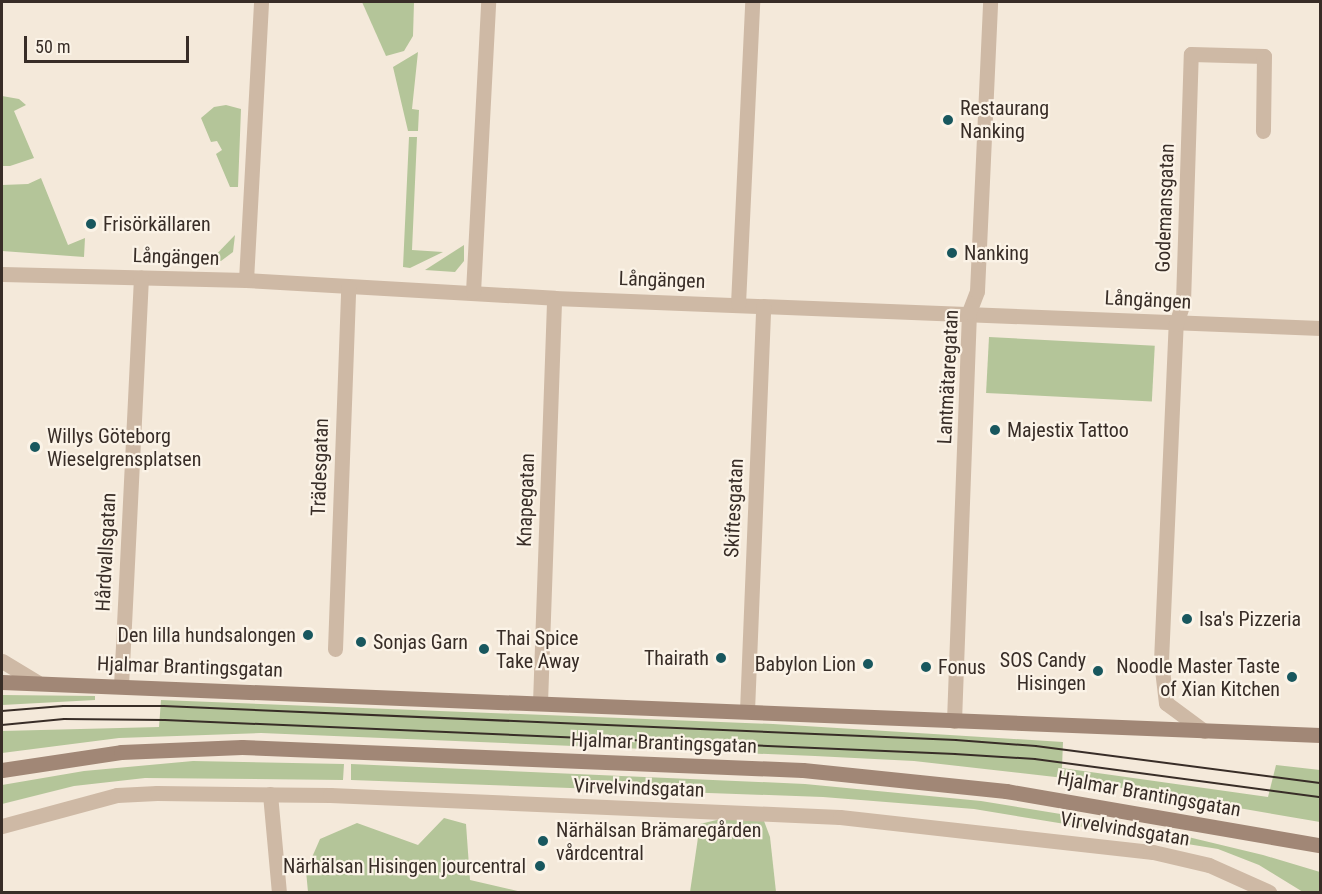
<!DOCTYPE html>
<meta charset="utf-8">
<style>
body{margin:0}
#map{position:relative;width:1322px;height:894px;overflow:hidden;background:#f4e9da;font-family:"Roboto Condensed",sans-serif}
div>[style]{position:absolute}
.green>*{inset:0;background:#b4c599;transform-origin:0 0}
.minor>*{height:15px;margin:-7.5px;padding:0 7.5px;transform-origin:7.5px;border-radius:7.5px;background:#ceb9a5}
.secondary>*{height:15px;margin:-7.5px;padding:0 7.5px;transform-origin:7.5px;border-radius:7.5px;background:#a18776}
.tram>*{height:1.5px;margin:-0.75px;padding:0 0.75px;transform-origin:0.75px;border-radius:0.75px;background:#382d27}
.dots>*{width:16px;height:16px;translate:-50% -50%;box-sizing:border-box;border:3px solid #fbf3e7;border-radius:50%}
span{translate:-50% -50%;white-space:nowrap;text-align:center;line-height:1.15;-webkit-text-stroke:4.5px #fbf3e7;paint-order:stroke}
.poi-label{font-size:20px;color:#382d27}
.left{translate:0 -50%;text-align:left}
.right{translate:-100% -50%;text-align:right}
.street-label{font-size:20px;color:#382d27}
.frame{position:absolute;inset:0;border:3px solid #382d27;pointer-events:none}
.scale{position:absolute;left:24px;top:36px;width:165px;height:27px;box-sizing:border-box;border:3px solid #382d27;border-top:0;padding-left:8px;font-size:18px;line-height:21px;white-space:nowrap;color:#382d27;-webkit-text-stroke:4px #fbf3e7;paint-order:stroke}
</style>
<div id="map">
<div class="green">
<div style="clip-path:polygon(362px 2px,414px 2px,413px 36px,404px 51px,386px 56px)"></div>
<div style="clip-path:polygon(418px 52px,412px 109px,419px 110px,418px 131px,408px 131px,393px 67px)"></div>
<div style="clip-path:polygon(2px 96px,19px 99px,26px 105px,14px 111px,34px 158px,10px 166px,2px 166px)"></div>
<div style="clip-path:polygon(226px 105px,241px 109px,238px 187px,230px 187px,216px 154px,222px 150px,217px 141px,211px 142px,201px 118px,214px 107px)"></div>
<div style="clip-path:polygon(409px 137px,417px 137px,412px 250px,443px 252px,410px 268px,403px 267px)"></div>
<div style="clip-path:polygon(41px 178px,68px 245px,85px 238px,84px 257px,2px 251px,2px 185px,28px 184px)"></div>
<div style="clip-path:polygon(235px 235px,233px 252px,221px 261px,209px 262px)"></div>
<div style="clip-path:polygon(464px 245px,464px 261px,455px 272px,425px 270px)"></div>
<div style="left:989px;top:337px;width:166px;height:56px;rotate:3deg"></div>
<div style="clip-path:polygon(2px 695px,95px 696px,95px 700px,2px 705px)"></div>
<div style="clip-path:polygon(161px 700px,773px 724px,1063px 742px,1062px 768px,1268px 797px,1276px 765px,1320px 770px,1320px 822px,1064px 778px,914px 761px,815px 756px,261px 733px,119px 738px,2px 753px,2px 731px,159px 727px)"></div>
<div style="clip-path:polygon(193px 761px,344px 764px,343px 780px,145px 778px,74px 786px,2px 804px,2px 785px,84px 771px)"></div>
<div style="clip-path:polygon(351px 764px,805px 784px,981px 801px,1159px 830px,1263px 855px,1320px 872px,1320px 892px,1303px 892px,1259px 865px,1218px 849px,974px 809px,823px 797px,351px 780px)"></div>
<div style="clip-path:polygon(444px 818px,466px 824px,470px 880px,522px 892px,308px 892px,306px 871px,320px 839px,357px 823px,418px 845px)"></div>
<div style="clip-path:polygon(725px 818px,764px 821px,770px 837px,776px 892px,690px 892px,700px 824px)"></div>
</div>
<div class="minor">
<div style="left:2px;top:274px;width:244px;rotate:1.4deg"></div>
<div style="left:246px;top:280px;width:309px;rotate:3.3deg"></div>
<div style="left:554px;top:298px;width:767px;rotate:2.24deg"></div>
<div style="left:246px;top:280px;width:278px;rotate:-86.9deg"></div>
<div style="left:473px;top:292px;width:290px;rotate:-87deg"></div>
<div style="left:738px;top:304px;width:302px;rotate:-87.3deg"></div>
<div style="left:335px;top:649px;width:362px;rotate:-87.9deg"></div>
<div style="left:2px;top:661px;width:41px;rotate:31deg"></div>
<div style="left:121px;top:686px;width:409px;rotate:-87.2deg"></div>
<div style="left:540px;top:703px;width:405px;rotate:-88deg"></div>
<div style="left:747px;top:711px;width:405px;rotate:-87.7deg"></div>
<div style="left:954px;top:721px;width:409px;rotate:-87.9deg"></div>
<div style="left:969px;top:312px;width:22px;rotate:-69deg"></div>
<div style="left:977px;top:291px;width:289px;rotate:-87.4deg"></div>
<div style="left:1204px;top:731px;width:47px;rotate:-143.6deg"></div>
<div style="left:1166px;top:703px;width:42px;rotate:-96.8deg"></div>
<div style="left:1161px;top:661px;width:337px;rotate:-87.5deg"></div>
<div style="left:1176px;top:324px;width:23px;rotate:-72deg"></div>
<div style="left:1183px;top:302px;width:248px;rotate:-88.2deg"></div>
<div style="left:1191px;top:54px;width:73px;rotate:1.6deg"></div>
<div style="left:1264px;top:56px;width:75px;rotate:90.8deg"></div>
<div style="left:270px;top:794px;width:98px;rotate:84.8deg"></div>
<div style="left:2px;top:826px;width:119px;rotate:-15.1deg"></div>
<div style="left:117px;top:795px;width:40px;rotate:-2.9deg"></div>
<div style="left:157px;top:793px;width:173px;rotate:0.7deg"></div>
<div style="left:330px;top:795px;width:510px;rotate:2.47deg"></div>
<div style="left:840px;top:817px;width:315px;rotate:6.4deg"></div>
<div style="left:1153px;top:852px;width:57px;rotate:13.1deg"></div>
<div style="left:1209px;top:865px;width:66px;rotate:24.2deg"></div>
</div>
<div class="secondary">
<div style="left:2px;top:682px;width:1319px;rotate:2.3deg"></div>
<div style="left:2px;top:770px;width:120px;rotate:-8.6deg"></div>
<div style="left:121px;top:752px;width:121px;rotate:-2.4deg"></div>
<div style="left:242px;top:747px;width:561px;rotate:2.35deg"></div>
<div style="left:803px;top:770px;width:204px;rotate:5.9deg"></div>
<div style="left:1006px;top:791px;width:319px;rotate:9.8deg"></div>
</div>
<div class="tram">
<div style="left:2px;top:711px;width:61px;rotate:-4.7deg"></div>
<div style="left:63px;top:706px;width:101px"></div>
<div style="left:164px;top:706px;width:793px;rotate:2.46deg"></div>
<div style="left:956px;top:740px;width:80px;rotate:4.3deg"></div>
<div style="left:1036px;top:746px;width:286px;rotate:7.4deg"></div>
<div style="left:2px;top:725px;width:62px;rotate:-5.5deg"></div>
<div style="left:64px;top:719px;width:101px;rotate:0.6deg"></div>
<div style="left:165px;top:720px;width:791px;rotate:2.46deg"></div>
<div style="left:955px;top:754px;width:80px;rotate:3.6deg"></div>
<div style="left:1035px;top:759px;width:288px;rotate:7.6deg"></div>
</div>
<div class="dots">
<div style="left:948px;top:120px;background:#18575e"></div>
<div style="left:91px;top:224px;background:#18575e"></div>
<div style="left:952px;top:253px;background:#18575e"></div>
<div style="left:995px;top:430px;background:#18575e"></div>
<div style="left:35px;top:447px;background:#18575e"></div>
<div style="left:1187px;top:619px;background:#18575e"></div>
<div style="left:308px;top:635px;background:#18575e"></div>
<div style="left:361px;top:642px;background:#18575e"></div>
<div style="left:484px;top:649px;background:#18575e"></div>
<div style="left:721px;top:658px;background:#18575e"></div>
<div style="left:868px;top:664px;background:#18575e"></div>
<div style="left:926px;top:667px;background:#18575e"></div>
<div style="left:1098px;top:671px;background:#18575e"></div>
<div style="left:1292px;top:677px;background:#18575e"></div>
<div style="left:543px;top:841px;background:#18575e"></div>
<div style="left:540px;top:866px;background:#18575e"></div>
</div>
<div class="poi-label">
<span class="left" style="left:960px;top:120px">Restaurang<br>Nanking</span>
<span class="left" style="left:103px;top:224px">Frisörkällaren</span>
<span class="left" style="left:964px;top:253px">Nanking</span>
<span class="left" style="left:1007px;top:430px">Majestix Tattoo</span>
<span class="left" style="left:47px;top:448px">Willys Göteborg<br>Wieselgrensplatsen</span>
<span class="left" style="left:1199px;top:619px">Isa's Pizzeria</span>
<span class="right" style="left:296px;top:635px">Den lilla hundsalongen</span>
<span class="left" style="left:496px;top:650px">Thai Spice<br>Take Away</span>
<span class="left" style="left:373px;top:642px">Sonjas Garn</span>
<span class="right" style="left:709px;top:658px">Thairath</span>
<span class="right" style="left:1086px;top:672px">SOS Candy<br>Hisingen</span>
<span class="right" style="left:856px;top:664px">Babylon Lion</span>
<span class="right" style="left:1280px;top:678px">Noodle Master Taste<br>of Xian Kitchen</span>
<span class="left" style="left:938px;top:667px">Fonus</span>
<span class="left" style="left:556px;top:842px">Närhälsan Brämaregården<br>vårdcentral</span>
<span class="right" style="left:526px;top:866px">Närhälsan Hisingen jourcentral</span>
</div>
<div class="street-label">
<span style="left:1165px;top:208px;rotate:-88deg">Godemansgatan</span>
<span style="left:176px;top:257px;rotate:2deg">Långängen</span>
<span style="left:662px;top:280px;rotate:2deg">Långängen</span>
<span style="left:1148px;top:300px;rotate:3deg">Långängen</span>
<span style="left:948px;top:377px;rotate:-87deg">Lantmätaregatan</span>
<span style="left:320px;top:467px;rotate:-88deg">Trädesgatan</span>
<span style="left:526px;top:500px;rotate:-88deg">Knapegatan</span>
<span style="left:734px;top:508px;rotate:-87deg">Skiftesgatan</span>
<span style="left:106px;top:552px;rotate:-87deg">Hårdvallsgatan</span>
<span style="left:190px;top:667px;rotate:2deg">Hjalmar Brantingsgatan</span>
<span style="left:664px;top:743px;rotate:2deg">Hjalmar Brantingsgatan</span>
<span style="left:639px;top:788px;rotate:2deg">Virvelvindsgatan</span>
<span style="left:1149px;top:794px;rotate:10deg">Hjalmar Brantingsgatan</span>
<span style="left:1125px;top:829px;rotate:9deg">Virvelvindsgatan</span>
</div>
<div class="frame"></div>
<div class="scale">50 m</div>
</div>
